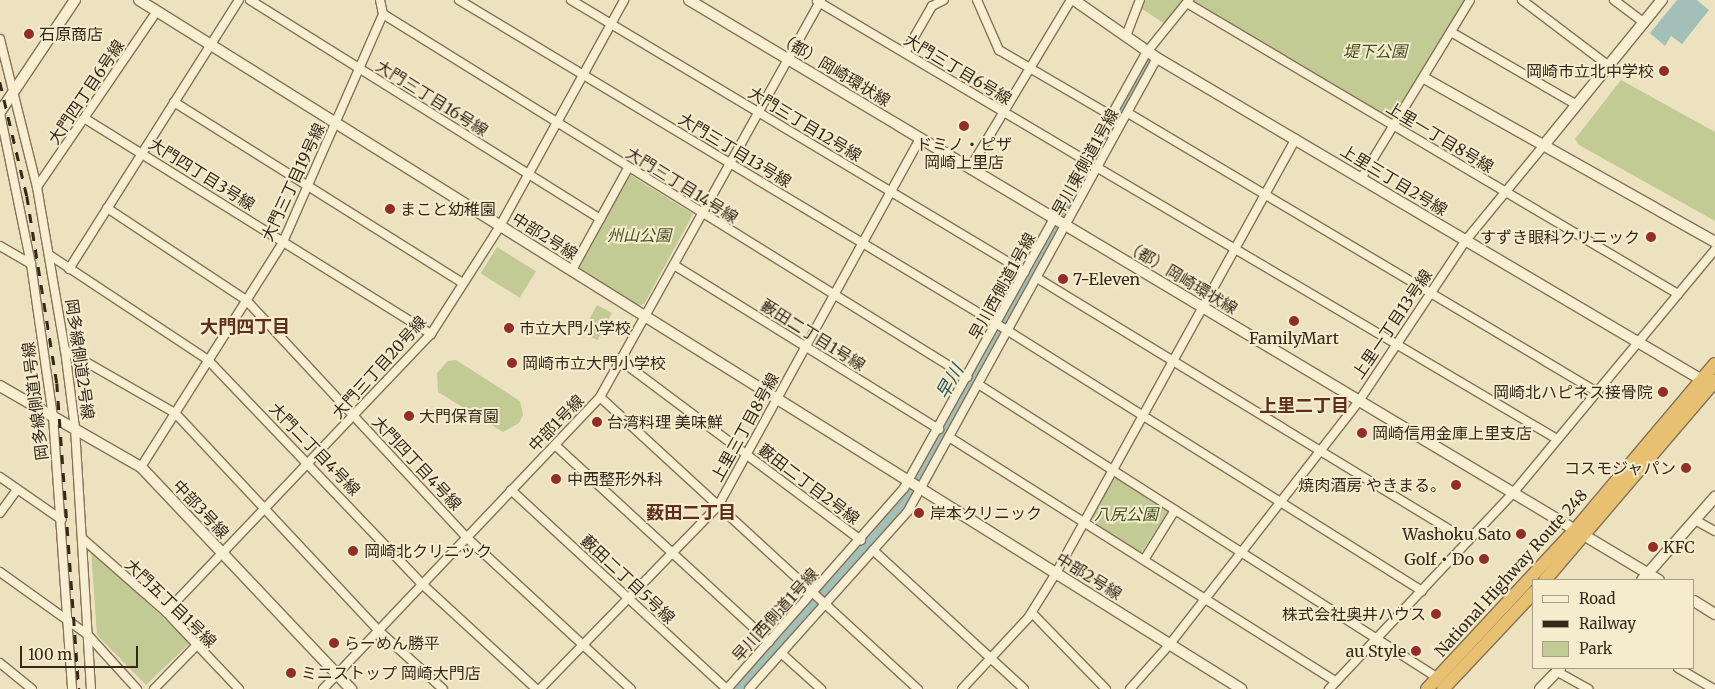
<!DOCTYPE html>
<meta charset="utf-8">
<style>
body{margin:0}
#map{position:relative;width:1715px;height:689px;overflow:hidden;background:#ede2bf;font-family:Merriweather,"Noto Sans JP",serif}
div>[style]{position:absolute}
.green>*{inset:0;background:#c1cb93;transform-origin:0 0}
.water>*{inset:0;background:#a2bfb8}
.river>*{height:14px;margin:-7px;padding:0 7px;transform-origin:7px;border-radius:7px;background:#a2bfb8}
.roads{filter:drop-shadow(1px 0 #857258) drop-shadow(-1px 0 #857258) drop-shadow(0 1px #857258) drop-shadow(0 -1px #857258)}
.minor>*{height:8px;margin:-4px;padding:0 4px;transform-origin:4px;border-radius:4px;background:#f8efd2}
.tertiary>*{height:10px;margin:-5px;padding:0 5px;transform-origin:5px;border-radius:5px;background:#f8efd2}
.trunk>*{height:12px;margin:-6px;padding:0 6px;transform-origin:6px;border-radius:6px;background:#e7c072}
.rail>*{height:2.5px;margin-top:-1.25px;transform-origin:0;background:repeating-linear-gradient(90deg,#35291c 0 9px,transparent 0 18px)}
.dots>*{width:14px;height:14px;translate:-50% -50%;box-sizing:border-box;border:2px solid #f5ecce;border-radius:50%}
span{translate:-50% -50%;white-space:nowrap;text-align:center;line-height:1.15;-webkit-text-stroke:4px #f5ecce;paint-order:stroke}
.poi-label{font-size:16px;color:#35291c}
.left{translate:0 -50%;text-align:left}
.right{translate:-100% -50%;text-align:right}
.park-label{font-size:16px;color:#435123;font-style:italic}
.street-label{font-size:16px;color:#35291c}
.neighbourhood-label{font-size:18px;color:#612e1c;font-weight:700}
.water-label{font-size:18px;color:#2b5554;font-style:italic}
.legend{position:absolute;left:1532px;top:579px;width:162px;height:90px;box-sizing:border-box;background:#f5ecce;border:1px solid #a89e87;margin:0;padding:6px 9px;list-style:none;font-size:15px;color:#35291c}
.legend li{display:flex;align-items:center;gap:10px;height:25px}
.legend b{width:25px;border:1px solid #a89e87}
.scale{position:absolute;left:20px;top:646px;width:118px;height:22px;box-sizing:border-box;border:2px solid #35291c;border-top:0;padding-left:6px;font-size:15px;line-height:18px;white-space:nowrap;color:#35291c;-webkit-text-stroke:4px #f5ecce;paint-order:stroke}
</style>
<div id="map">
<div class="green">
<div style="clip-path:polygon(1142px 0,1186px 0,1165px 24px,1139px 7px)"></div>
<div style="clip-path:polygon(1466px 0,1391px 120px,1194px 1px,1195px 0)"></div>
<div style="clip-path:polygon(1621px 80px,1715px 132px,1715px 221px,1579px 145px,1575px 139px)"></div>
<div style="clip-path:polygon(629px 174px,693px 214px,644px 304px,638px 306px,578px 267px)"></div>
<div style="left:497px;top:247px;width:46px;height:31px;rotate:32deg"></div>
<div style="left:597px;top:305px;width:17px;height:31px;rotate:28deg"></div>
<div style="clip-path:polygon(456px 360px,520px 401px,523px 415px,519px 423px,503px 432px,438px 392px,437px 373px,448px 361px)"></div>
<div style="left:1116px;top:476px;width:63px;height:53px;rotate:33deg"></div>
<div style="clip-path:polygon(91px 550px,190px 643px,146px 685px,97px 635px)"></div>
</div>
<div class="water">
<div style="clip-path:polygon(1677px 0,1697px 0,1709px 10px,1682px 44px,1671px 36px,1665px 46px,1650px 33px)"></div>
</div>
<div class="river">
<div style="left:738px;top:689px;width:261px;rotate:-48.7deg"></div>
<div style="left:910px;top:493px;width:494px;rotate:-61deg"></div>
</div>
<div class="roads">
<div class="minor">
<div style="left:250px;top:0;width:413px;rotate:32deg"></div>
<div style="left:459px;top:0;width:628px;rotate:31.06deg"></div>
<div style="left:997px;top:324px;width:502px;rotate:32.14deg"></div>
<div style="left:571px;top:0;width:529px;rotate:30.93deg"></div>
<div style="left:977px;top:0;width:55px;rotate:66.3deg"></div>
<div style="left:999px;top:50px;width:131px;rotate:30.3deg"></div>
<div style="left:1522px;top:0;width:109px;rotate:37.2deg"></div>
<div style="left:1614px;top:0;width:38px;rotate:37deg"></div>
<div style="left:817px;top:1px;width:314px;rotate:30.7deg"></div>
<div style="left:1187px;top:3px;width:571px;rotate:30.65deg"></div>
<div style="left:383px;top:14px;width:688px;rotate:31.86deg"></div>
<div style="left:1451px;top:32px;width:146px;rotate:30.1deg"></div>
<div style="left:1126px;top:36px;width:39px;rotate:-69deg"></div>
<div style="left:0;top:39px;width:153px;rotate:76deg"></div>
<div style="left:37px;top:187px;width:165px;rotate:80.3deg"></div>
<div style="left:65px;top:350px;width:79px;rotate:82.7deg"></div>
<div style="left:75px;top:428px;width:261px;rotate:86.5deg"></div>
<div style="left:905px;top:53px;width:54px;rotate:-60.1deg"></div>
<div style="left:932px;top:6px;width:13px;rotate:-27deg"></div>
<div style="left:174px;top:102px;width:341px;rotate:32.1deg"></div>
<div style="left:0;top:113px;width:154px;rotate:78.4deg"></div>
<div style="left:31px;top:264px;width:154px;rotate:81.8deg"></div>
<div style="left:53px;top:416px;width:274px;rotate:86deg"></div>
<div style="left:1128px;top:113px;width:546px;rotate:30.75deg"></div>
<div style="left:84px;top:118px;width:409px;rotate:31.9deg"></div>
<div style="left:970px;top:168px;width:196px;rotate:-59deg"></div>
<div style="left:1098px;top:168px;width:533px;rotate:30.56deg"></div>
<div style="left:1362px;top:177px;width:207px;rotate:-58.6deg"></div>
<div style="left:37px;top:187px;width:213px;rotate:-55.7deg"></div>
<div style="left:107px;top:208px;width:167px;rotate:33.5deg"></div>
<div style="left:246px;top:300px;width:323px;rotate:47.1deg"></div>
<div style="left:466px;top:537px;width:224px;rotate:42.7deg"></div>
<div style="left:0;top:246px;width:36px;rotate:30deg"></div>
<div style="left:51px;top:256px;width:188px;rotate:33.5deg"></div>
<div style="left:208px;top:360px;width:310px;rotate:46.3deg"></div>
<div style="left:422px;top:584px;width:155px;rotate:42.6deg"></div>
<div style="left:674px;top:265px;width:312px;rotate:31.8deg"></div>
<div style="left:69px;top:269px;width:318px;rotate:-57.7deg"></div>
<div style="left:572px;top:270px;width:116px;rotate:-61.2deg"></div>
<div style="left:1037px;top:278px;width:505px;rotate:31.39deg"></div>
<div style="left:65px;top:350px;width:127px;rotate:29.8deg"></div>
<div style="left:175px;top:413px;width:299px;rotate:46.9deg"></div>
<div style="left:379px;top:631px;width:86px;rotate:42.2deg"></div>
<div style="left:620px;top:360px;width:301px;rotate:36.8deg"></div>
<div style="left:978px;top:384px;width:546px;rotate:32.58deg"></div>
<div style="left:600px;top:397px;width:432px;rotate:42.6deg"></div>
<div style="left:949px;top:437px;width:458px;rotate:32.3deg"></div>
<div style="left:555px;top:445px;width:291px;rotate:42.6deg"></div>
<div style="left:141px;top:467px;width:266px;rotate:-57.7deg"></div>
<div style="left:283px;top:242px;width:249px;rotate:-66.3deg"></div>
<div style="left:383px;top:14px;width:14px;rotate:-102deg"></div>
<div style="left:0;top:477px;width:75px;rotate:34.7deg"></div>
<div style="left:511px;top:490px;width:294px;rotate:42.7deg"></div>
<div style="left:0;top:513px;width:29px;rotate:-54deg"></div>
<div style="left:1695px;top:520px;width:23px;rotate:29deg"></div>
<div style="left:83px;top:539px;width:111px;rotate:41.3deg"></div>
<div style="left:166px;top:612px;width:106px;rotate:46.5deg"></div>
<div style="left:873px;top:550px;width:205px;rotate:42.6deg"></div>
<div style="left:1144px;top:560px;width:59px;rotate:-58.2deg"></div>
<div style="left:0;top:572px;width:108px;rotate:35.6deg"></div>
<div style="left:88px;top:635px;width:73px;rotate:47.8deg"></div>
<div style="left:166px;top:612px;width:384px;rotate:-46.4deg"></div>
<div style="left:431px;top:334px;width:128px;rotate:-57.4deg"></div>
<div style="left:500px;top:226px;width:258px;rotate:-61.2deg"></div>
<div style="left:1032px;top:613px;width:106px;rotate:45.8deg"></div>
<div style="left:781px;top:653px;width:54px;rotate:42deg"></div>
<div style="left:0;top:663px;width:41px;rotate:39.1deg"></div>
<div style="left:1678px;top:668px;width:42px;rotate:30.3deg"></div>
<div style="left:1556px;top:671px;width:37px;rotate:29deg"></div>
<div style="left:154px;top:689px;width:62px;rotate:-45.7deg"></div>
<div style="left:323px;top:689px;width:402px;rotate:-46.5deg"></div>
<div style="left:600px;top:397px;width:454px;rotate:-60.9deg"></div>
<div style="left:540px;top:689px;width:255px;rotate:-45.8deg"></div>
<div style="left:718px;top:506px;width:420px;rotate:-61.2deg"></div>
<div style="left:727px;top:689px;width:268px;rotate:-48.6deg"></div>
<div style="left:904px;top:488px;width:499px;rotate:-60.9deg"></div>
<div style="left:1147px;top:52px;width:67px;rotate:-51.1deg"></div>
<div style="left:749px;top:689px;width:239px;rotate:-48.2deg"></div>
<div style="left:908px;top:511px;width:517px;rotate:-61.2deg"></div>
<div style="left:962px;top:689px;width:97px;rotate:-47.1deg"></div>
<div style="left:1028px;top:618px;width:53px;rotate:-58.1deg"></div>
<div style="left:1056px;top:573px;width:496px;rotate:-61.1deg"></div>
<div style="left:1130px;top:689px;width:60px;rotate:-48.4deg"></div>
<div style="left:1170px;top:644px;width:308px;rotate:-52.1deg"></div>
<div style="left:1359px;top:401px;width:193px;rotate:-56.4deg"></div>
<div style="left:1466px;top:240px;width:123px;rotate:-50.6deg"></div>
<div style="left:1329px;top:689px;width:269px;rotate:-46.8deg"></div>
<div style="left:1513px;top:493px;width:316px;rotate:-50.3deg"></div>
</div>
<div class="tertiary">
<div style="left:139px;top:0;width:1300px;rotate:32.01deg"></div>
<div style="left:689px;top:0;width:1130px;rotate:30.88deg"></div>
<div style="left:1074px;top:0;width:101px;rotate:34.9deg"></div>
<div style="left:1157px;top:58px;width:633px;rotate:30.58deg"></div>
<div style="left:1424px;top:78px;width:334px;rotate:29.4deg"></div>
<div style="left:0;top:112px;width:135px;rotate:-56.2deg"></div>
<div style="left:1544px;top:145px;width:187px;rotate:-50.9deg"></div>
<div style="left:0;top:386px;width:163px;rotate:29.9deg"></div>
<div style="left:141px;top:467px;width:306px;rotate:46.6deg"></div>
<div style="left:1642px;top:580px;width:111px;rotate:-48.7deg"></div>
<div style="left:1694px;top:601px;width:25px;rotate:32deg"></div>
<div style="left:1540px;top:689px;width:29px;rotate:-46deg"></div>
</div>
<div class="trunk">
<div style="left:1545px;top:580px;width:262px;rotate:-49.5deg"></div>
<div style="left:1427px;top:689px;width:217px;rotate:-47.1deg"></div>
<div style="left:1575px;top:530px;width:217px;rotate:-49.9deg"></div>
<div style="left:1443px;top:689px;width:133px;rotate:-46.8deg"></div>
</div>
</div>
<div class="rail">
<div style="left:0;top:82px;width:117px;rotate:76.7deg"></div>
<div style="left:27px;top:196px;width:189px;rotate:80.9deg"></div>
<div style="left:57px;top:383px;width:307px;rotate:85.9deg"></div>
</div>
<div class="dots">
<div style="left:29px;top:34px;background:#942d28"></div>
<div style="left:1664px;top:71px;background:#942d28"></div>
<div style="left:964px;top:126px;background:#942d28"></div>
<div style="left:390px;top:209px;background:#942d28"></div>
<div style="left:1651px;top:237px;background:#942d28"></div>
<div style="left:1063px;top:279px;background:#942d28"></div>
<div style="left:1294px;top:321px;background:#942d28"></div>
<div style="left:509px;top:328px;background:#942d28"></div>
<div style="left:512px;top:363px;background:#942d28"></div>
<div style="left:1663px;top:392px;background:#942d28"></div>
<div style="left:409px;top:416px;background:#942d28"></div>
<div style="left:597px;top:422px;background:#942d28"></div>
<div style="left:1362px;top:433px;background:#942d28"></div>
<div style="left:1686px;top:468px;background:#942d28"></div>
<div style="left:556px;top:479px;background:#942d28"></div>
<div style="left:1456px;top:485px;background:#942d28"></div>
<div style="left:919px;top:513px;background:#942d28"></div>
<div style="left:1521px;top:534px;background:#942d28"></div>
<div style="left:1653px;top:547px;background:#942d28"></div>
<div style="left:353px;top:551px;background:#942d28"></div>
<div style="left:1484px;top:559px;background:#942d28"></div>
<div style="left:1436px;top:614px;background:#942d28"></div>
<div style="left:334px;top:643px;background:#942d28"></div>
<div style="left:1416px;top:651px;background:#942d28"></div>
<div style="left:291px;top:673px;background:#942d28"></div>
</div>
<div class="poi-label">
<span class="left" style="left:39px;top:34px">石原商店</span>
<span class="right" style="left:1654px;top:71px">岡崎市立北中学校</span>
<span style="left:964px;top:153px">ドミノ・ピザ<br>岡崎上里店</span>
<span class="left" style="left:400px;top:209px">まこと幼稚園</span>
<span class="right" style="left:1640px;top:237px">すずき眼科クリニック</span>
<span class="left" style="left:1073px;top:279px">7-Eleven</span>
<span class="left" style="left:519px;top:328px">市立大門小学校</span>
<span style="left:1294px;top:338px">FamilyMart</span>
<span class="left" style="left:522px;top:363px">岡崎市立大門小学校</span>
<span class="right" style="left:1653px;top:392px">岡崎北ハピネス接骨院</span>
<span class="left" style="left:419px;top:416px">大門保育園</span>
<span class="left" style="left:607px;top:422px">台湾料理 美味鮮</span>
<span class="left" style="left:1372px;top:433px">岡崎信用金庫上里支店</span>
<span class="right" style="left:1676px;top:468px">コスモジャパン</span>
<span class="left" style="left:567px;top:479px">中西整形外科</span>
<span class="right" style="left:1446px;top:485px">焼肉酒房 やきまる。</span>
<span class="left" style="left:930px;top:513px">岸本クリニック</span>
<span class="right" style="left:1511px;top:534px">Washoku Sato</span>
<span class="left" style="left:1663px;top:547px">KFC</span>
<span class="left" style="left:364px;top:551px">岡崎北クリニック</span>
<span class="right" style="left:1474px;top:559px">Golf・Do</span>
<span class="right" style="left:1426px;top:614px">株式会社奥井ハウス</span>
<span class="left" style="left:344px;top:643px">らーめん勝平</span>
<span class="right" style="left:1406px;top:651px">au Style</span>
<span class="left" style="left:301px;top:673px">ミニストップ 岡崎大門店</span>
</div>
<div class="park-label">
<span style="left:1375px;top:51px">堤下公園</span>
<span style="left:639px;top:235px">州山公園</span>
<span style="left:1126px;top:514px">八尻公園</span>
</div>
<div class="street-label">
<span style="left:834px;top:69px;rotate:31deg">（都）岡崎環状線</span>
<span style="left:958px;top:69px;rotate:31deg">大門三丁目6号線</span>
<span style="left:86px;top:92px;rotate:-56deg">大門四丁目6号線</span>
<span style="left:432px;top:98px;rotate:32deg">大門三丁目16号線</span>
<span style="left:805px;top:124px;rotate:31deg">大門三丁目12号線</span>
<span style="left:1440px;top:137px;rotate:31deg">上里一丁目8号線</span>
<span style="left:735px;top:150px;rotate:31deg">大門三丁目13号線</span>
<span style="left:1085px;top:162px;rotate:-61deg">早川東側道1号線</span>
<span style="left:202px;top:174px;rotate:32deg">大門四丁目3号線</span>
<span style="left:1394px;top:180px;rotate:31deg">上里三丁目2号線</span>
<span style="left:293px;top:182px;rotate:-65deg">大門三丁目19号線</span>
<span style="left:682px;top:185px;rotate:32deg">大門三丁目14号線</span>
<span style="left:545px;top:236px;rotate:32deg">中部2号線</span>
<span style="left:1181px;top:277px;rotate:31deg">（都）岡崎環状線</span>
<span style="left:1002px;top:286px;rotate:-61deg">早川西側道1号線</span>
<span style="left:1392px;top:324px;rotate:-56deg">上里一丁目13号線</span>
<span style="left:813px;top:335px;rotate:32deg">藪田二丁目1号線</span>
<span style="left:80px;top:359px;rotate:82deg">岡多線側道2号線</span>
<span style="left:379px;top:367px;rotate:-48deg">大門三丁目20号線</span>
<span style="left:35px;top:401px;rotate:-97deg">岡多線側道1号線</span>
<span style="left:556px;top:423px;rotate:-46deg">中部1号線</span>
<span style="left:745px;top:427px;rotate:-61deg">上里三丁目8号線</span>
<span style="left:315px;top:449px;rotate:46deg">大門二丁目4号線</span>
<span style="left:417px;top:463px;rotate:47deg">大門四丁目4号線</span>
<span style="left:809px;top:484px;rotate:37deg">藪田二丁目2号線</span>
<span style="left:201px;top:509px;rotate:47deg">中部3号線</span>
<span style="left:1511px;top:573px;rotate:-48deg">National Highway Route 248</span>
<span style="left:1089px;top:576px;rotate:32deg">中部2号線</span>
<span style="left:628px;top:579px;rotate:43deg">藪田二丁目5号線</span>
<span style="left:171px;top:603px;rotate:44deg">大門五丁目1号線</span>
<span style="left:775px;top:615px;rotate:-48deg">早川西側道1号線</span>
</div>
<div class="neighbourhood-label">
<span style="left:245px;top:327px">大門四丁目</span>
<span style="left:1304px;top:406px">上里二丁目</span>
<span style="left:691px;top:513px">薮田二丁目</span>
</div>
<div class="water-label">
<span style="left:950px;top:382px;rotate:-61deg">早川</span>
</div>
<ul class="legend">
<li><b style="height:6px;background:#f8efd2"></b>Road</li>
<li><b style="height:6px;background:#35291c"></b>Railway</li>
<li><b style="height:14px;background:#c1cb93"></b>Park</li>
</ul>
<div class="scale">100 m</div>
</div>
